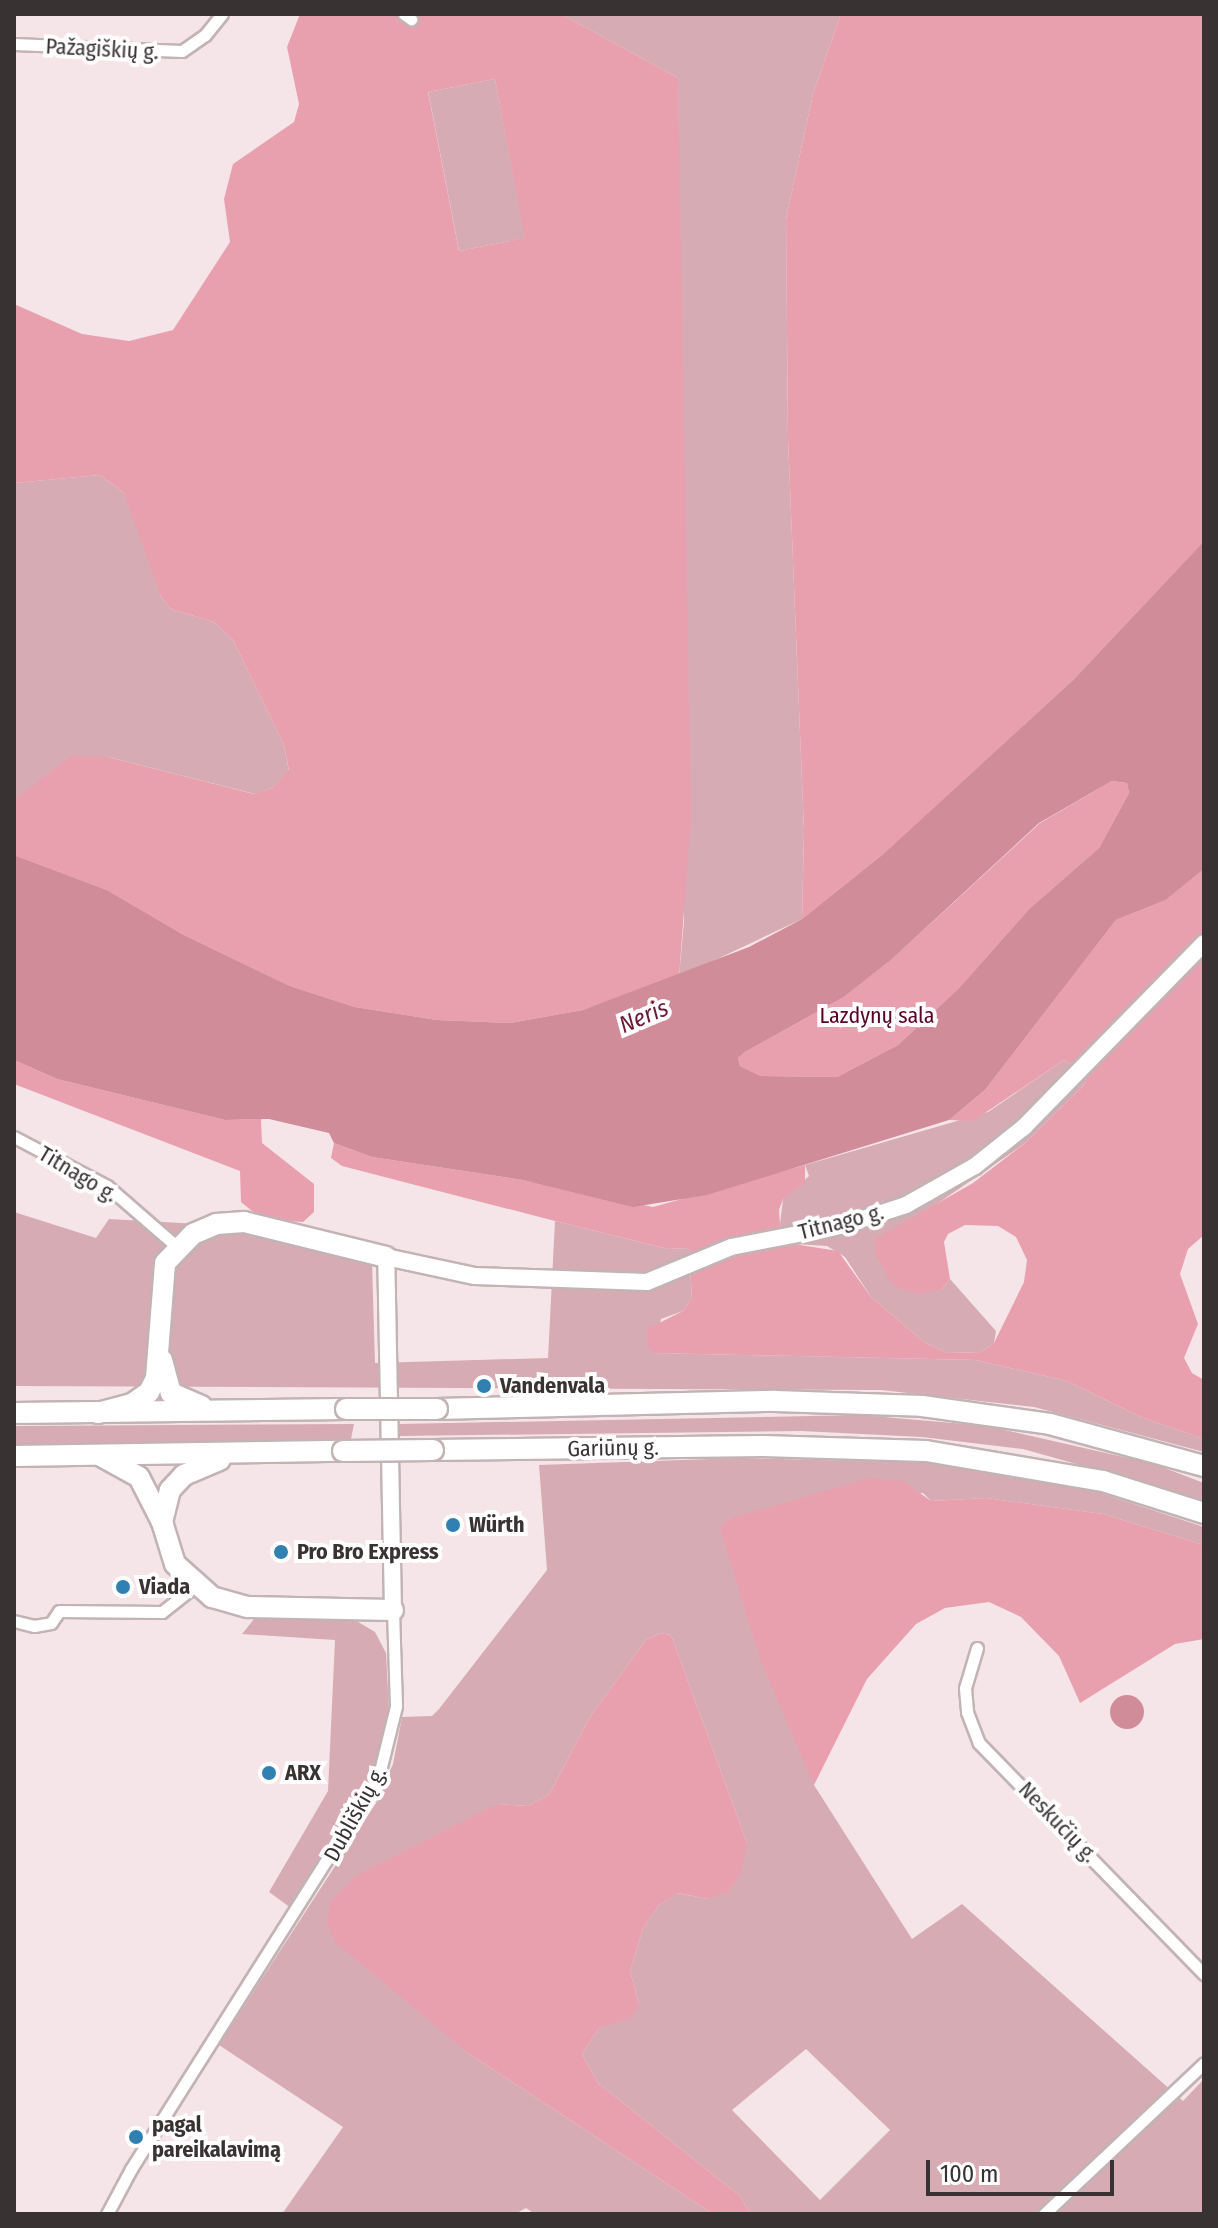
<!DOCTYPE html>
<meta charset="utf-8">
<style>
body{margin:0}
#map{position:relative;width:1218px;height:2228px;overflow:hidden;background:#f5e5e8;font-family:"Fira Sans Condensed",sans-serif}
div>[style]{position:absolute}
.green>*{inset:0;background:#d7abb3;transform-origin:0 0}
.forest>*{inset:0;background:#e8a0af}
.water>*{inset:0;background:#d18c9a}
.round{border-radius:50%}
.roads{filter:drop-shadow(2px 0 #c2b3b5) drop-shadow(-2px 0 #c2b3b5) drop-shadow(0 2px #c2b3b5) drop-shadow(0 -2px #c2b3b5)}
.street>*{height:11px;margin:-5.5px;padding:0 5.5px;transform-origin:5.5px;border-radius:5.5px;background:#fff}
.secondary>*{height:16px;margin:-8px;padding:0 8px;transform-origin:8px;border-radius:8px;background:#fff}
.highway>*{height:20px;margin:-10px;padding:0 10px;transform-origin:10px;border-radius:10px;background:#fff}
.bridges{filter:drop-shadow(2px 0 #c2b3b5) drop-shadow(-2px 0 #c2b3b5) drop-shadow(0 2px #c2b3b5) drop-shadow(0 -2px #c2b3b5)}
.highway-bridge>*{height:20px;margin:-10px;padding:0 10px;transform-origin:10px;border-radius:10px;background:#fff}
.dots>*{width:22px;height:22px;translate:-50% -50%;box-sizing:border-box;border:4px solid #fff;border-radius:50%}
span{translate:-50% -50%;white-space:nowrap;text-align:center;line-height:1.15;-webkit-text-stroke:8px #fff;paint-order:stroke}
.street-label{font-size:22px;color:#383233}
.park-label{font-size:22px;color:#580324}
.poi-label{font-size:22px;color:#383233;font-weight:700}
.left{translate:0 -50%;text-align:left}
.water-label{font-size:24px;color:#6c1934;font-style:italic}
.frame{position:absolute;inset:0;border:16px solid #383233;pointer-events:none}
.scale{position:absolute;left:926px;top:2160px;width:188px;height:36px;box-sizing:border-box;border:4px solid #383233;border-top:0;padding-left:10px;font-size:24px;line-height:28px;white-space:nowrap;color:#383233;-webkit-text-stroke:6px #fff;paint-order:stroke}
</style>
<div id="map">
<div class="green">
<div style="clip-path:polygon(561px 14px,841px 14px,813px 94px,786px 219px,788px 438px,804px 831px,802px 919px,679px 977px,684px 921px,678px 78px)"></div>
<div style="left:495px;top:79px;width:162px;height:68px;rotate:79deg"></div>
<div style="clip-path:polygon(100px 475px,124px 493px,135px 513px,161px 597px,171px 609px,214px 622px,233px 640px,284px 745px,289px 771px,272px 788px,255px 794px,108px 757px,14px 800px,14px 483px)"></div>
<div style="clip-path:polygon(1064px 1060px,1089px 1075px,1085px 1084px,1024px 1144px,928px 1210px,941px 1290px,950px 1279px,996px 1331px,994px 1343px,982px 1352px,947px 1353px,924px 1342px,871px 1297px,845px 1257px,827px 1246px,794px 1244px,780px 1224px,783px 1199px,809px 1176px,805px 1165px,988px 1112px)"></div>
<div style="clip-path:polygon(14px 1212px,96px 1238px,109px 1219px,235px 1226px,372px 1262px,375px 1363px,548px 1358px,555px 1221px,668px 1249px,689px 1248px,692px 1298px,683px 1311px,661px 1319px,654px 1353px,975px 1360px,1067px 1381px,1141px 1417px,1204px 1439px,1204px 1452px,1034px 1407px,881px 1390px,14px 1386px)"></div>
<div style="clip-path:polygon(861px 1415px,987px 1426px,1154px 1464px,1204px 1483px,1204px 1500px,1023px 1449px,922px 1437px,801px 1431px,399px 1436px,399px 1424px)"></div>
<div style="clip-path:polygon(354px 1424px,351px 1439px,14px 1446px,14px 1426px)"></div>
<div style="clip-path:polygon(evenodd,740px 1458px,942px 1463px,1076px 1485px,1204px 1527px,1204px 1545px,1103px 1514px,986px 1498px,931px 1501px,923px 1493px,729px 1519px,814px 1785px,912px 1939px,962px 1904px,1183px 2101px,1204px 2079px,1204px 2214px,1049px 2214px,1042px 2207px,1035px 2214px,750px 2214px,740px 2196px,598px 2083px,582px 2054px,599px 2028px,639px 2005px,630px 1971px,643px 1928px,659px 1905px,677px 1893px,708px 1899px,747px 1843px,671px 1635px,660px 1633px,646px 1640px,590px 1717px,549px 1795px,528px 1806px,498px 1804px,468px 2053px,713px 2214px,535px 2214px,526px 2208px,515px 2214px,282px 2214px,343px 2127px,219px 2045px,376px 1803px,393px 1764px,402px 1717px,432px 1716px,439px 1709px,547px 1570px,539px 1465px,740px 1458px,806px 2049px,890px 2130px,820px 2200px,732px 2110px,806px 2049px)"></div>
<div style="clip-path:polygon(254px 1619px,355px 1620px,375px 1632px,386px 1653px,389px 1709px,380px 1760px,291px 1908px,269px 1892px,328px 1791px,335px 1640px,242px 1634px)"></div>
</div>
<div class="forest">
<div style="clip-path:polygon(evenodd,300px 14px,561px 14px,678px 78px,691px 818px,679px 977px,583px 1010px,510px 1023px,437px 1020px,355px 1007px,290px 986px,184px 935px,107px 890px,14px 855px,14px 800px,71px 756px,108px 757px,254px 794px,272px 788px,289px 770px,284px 745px,233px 640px,214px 622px,171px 609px,161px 597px,124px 493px,100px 475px,14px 483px,14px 304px,82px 334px,129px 341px,173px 330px,230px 242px,224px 199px,233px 164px,294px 122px,299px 104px,287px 47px,300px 14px,495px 79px,525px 238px,459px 251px,428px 92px,495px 79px)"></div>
<div style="clip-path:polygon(841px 14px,1204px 14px,1204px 541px,1074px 679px,882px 855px,802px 919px,804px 831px,788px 438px,786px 219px,813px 94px)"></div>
<div style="clip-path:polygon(1112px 781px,1127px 783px,1129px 793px,1099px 848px,1029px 909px,959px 988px,898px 1045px,837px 1077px,761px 1076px,740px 1066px,738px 1058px,745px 1052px,844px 997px,891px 960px,1040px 823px)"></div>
<div style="clip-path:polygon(1204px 869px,1204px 1235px,1188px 1249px,1180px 1274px,1198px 1324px,1184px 1358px,1192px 1373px,1204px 1380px,1204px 1439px,1141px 1417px,1067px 1381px,975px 1360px,654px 1353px,648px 1347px,647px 1329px,683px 1311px,692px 1298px,689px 1248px,668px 1249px,555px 1221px,342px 1166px,331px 1158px,334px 1143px,372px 1157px,523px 1180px,653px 1207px,805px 1165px,805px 1183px,783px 1199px,779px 1210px,780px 1224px,794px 1244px,838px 1251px,871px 1297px,924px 1342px,947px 1353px,982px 1352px,994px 1343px,1024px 1282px,1027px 1260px,1016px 1237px,998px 1226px,965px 1225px,948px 1234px,944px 1242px,950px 1279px,941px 1290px,919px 1294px,894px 1287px,876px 1256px,875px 1239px,973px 1183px,1024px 1144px,1085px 1084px,1088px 1075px,1064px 1060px,973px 1121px,949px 1120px,985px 1090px,1116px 920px,1166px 900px)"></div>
<div style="clip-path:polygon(14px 1060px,57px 1079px,225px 1120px,261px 1119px,262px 1143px,314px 1184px,314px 1212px,303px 1222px,273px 1220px,252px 1211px,241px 1202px,240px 1171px,14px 1084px)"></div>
<div style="clip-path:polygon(870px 1478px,903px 1481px,931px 1501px,986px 1498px,1103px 1514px,1204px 1545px,1204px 1639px,1175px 1644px,1080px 1703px,1059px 1656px,1021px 1617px,989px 1602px,945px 1608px,916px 1624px,867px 1679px,814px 1785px,760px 1659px,720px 1528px,729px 1519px)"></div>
<div style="clip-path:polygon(660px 1633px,671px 1635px,747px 1843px,740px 1875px,728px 1892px,708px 1899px,678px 1893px,659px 1905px,643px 1928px,630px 1971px,639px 2005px,631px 2018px,599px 2028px,582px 2054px,598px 2083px,740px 2196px,750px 2214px,713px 2214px,468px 2053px,335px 1942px,327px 1923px,331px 1901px,355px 1876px,498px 1804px,528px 1806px,549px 1795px,590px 1717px,646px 1640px)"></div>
</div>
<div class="water">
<div style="clip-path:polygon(evenodd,1204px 541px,1204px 869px,1166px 900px,1116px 920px,985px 1090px,949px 1120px,707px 1195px,633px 1207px,523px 1180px,372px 1157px,334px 1143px,329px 1133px,269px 1119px,225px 1120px,57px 1079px,14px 1060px,14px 855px,107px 890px,184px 935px,290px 986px,355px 1007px,437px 1020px,510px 1023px,583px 1010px,749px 947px,802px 919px,882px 855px,1074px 679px,1204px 541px,1112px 781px,1127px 783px,1129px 793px,1099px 848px,1029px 909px,959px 988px,898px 1045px,837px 1077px,761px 1076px,740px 1066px,738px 1058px,745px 1052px,844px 997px,891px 960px,1039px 823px,1112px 781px)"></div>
<div class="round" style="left:1110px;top:1695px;width:34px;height:34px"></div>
</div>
<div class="roads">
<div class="street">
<div style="left:404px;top:14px;width:9px;rotate:36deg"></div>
<div style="left:14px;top:44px;width:168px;rotate:2.4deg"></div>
<div style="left:182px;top:51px;width:28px;rotate:-35deg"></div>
<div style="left:205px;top:35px;width:27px;rotate:-51deg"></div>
<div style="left:14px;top:1137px;width:105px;rotate:27.8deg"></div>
<div style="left:107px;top:1186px;width:91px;rotate:41deg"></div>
<div style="left:14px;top:1621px;width:21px;rotate:14deg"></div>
<div style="left:34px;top:1626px;width:17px;rotate:-10deg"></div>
<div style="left:51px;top:1623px;width:14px;rotate:-56deg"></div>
<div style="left:59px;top:1611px;width:103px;rotate:0.6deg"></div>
<div style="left:162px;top:1612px;width:42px;rotate:-38.2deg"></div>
<div style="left:977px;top:1648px;width:42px;rotate:106.7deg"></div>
<div style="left:965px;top:1688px;width:24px;rotate:85deg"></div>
<div style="left:967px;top:1712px;width:33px;rotate:69deg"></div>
<div style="left:979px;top:1743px;width:322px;rotate:45.8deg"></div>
<div style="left:107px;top:2214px;width:51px;rotate:-61.9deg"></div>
<div style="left:131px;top:2169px;width:462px;rotate:-57.7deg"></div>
<div style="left:378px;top:1779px;width:75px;rotate:-76.1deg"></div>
<div style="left:396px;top:1706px;width:96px;rotate:-91.8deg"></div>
<div style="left:1044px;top:2214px;width:220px;rotate:-43.3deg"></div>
</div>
<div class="secondary">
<div style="left:393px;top:1610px;width:353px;rotate:-91.1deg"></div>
<div style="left:386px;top:1257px;width:91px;rotate:12.1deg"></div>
<div style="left:475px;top:1276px;width:172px;rotate:2deg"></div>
<div style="left:647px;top:1282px;width:91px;rotate:-22.6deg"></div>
<div style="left:731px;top:1247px;width:115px;rotate:-11deg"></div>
<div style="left:844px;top:1225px;width:65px;rotate:-17.9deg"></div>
<div style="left:906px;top:1205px;width:79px;rotate:-29.5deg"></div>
<div style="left:975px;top:1166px;width:63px;rotate:-38.5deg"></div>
<div style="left:1024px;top:1127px;width:257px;rotate:-45.6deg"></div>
</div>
<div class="highway">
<div style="left:162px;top:1360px;width:34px;rotate:75deg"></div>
<div style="left:171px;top:1393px;width:33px;rotate:23deg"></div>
<div style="left:437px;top:1409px;width:338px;rotate:-1.4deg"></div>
<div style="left:775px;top:1401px;width:147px;rotate:1.9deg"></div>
<div style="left:922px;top:1406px;width:129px;rotate:8deg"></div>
<div style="left:1050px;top:1424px;width:160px;rotate:15.3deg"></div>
<div style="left:14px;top:1413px;width:332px;rotate:-0.7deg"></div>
<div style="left:98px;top:1413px;width:35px;rotate:-15deg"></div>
<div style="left:132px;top:1404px;width:21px;rotate:-35deg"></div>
<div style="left:149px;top:1392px;width:16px;rotate:-63deg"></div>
<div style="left:156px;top:1378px;width:115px;rotate:-85.5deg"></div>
<div style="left:165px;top:1263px;width:40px;rotate:-46deg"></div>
<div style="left:193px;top:1234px;width:25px;rotate:-23deg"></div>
<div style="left:216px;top:1224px;width:28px;rotate:-4deg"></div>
<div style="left:244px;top:1222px;width:146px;rotate:13.8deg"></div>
<div style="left:433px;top:1450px;width:330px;rotate:-0.7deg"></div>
<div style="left:763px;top:1446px;width:163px;rotate:1.8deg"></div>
<div style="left:926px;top:1451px;width:180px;rotate:9.6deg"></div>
<div style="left:1103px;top:1481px;width:106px;rotate:17.6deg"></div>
<div style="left:14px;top:1456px;width:329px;rotate:-0.9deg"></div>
<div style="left:101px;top:1456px;width:43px;rotate:28.9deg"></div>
<div style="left:139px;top:1477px;width:51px;rotate:62.9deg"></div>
<div style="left:162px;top:1522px;width:44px;rotate:72.8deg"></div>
<div style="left:175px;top:1564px;width:50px;rotate:41.7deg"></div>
<div style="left:212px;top:1597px;width:37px;rotate:16deg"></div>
<div style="left:248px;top:1607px;width:145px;rotate:1.2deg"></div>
<div style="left:162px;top:1522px;width:33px;rotate:-76deg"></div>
<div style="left:170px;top:1490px;width:21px;rotate:-47deg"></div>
<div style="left:184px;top:1475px;width:39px;rotate:-23deg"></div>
</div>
</div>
<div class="bridges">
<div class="highway-bridge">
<div style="left:346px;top:1409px;width:91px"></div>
<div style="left:343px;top:1451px;width:90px;rotate:-0.6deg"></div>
</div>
</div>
<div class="dots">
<div style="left:484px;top:1386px;background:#3081b2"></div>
<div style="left:453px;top:1525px;background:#3081b2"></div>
<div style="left:281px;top:1552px;background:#3081b2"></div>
<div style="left:123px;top:1587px;background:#3081b2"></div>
<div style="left:269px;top:1773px;background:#3081b2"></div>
<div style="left:136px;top:2137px;background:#3081b2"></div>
</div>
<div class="street-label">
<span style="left:102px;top:49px;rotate:3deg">Pažagiškių g.</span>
<span style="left:78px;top:1174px;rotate:31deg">Titnago g.</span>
<span style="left:841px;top:1222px;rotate:-14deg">Titnago g.</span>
<span style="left:613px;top:1448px;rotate:-1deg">Gariūnų g.</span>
<span style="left:355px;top:1814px;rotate:-61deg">Dubliškių g.</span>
<span style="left:1058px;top:1822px;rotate:46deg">Neskučių g.</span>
</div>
<div class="park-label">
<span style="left:877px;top:1016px">Lazdynų sala</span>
</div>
<div class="poi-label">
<span class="left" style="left:500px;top:1386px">Vandenvala</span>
<span class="left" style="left:469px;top:1525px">Würth</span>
<span class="left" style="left:297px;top:1552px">Pro Bro Express</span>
<span class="left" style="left:139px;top:1587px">Viada</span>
<span class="left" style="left:285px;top:1773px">ARX</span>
<span class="left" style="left:152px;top:2137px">pagal<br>pareikalavimą</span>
</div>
<div class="water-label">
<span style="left:644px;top:1017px;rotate:-23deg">Neris</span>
</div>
<div class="frame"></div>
<div class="scale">100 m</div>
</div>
